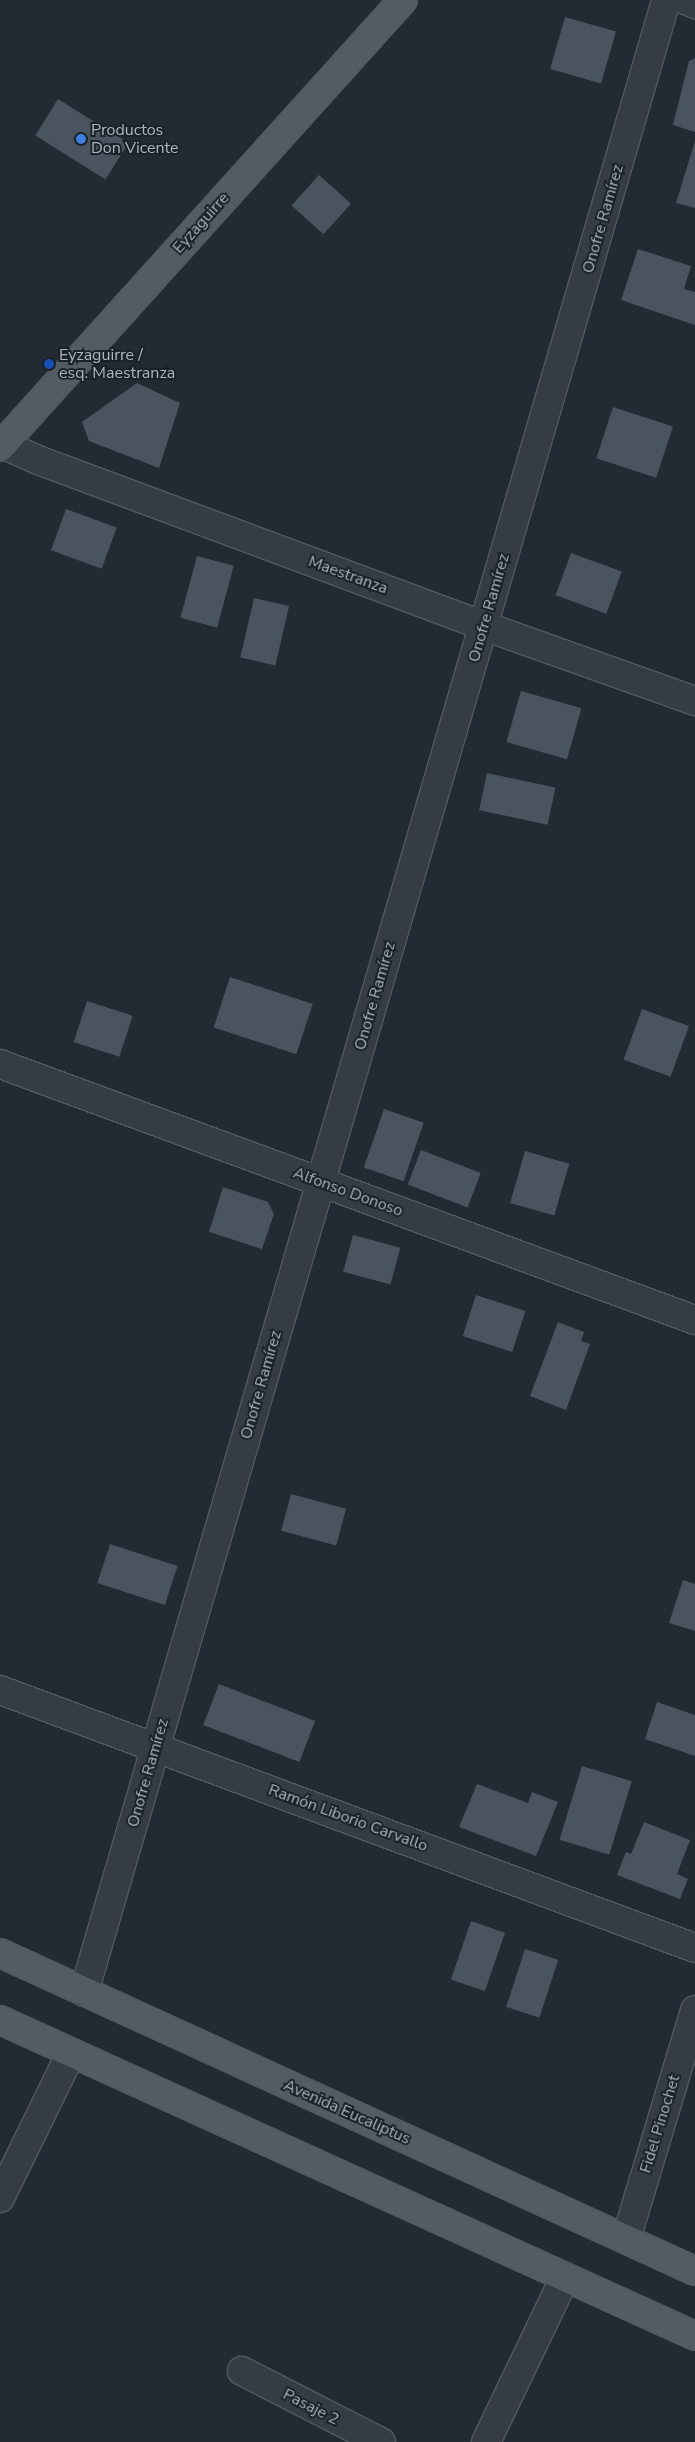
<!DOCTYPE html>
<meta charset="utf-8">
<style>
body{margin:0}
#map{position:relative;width:695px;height:2442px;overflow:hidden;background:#222a33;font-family:"Nunito Sans",sans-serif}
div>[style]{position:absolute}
.building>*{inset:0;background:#4a545f;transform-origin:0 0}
.roads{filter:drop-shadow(1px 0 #525962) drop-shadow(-1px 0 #525962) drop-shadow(0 1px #525962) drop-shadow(0 -1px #525962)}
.minor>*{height:28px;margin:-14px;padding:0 14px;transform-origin:14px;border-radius:14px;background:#353c44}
.major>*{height:28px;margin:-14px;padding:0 14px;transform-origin:14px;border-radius:14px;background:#535b64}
.dots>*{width:14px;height:14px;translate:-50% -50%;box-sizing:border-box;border:2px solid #1a2128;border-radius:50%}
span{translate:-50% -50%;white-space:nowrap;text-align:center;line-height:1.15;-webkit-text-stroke:4px #1a2128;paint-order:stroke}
.poi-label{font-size:16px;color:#afb6c1}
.left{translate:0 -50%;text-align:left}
.street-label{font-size:16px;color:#afb6c1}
</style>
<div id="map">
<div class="building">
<div style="left:565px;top:17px;width:53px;height:54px;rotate:16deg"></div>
<div style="clip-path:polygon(695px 58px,695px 132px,673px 125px,689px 61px)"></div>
<div style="left:58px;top:99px;width:83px;height:43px;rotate:32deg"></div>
<div style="clip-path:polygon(695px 141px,695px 208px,676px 203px)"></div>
<div style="left:319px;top:175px;width:43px;height:41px;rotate:42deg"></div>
<div style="clip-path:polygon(638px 249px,691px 266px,684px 289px,695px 292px,695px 325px,621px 300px)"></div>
<div style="clip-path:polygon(137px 383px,180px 403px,159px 468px,89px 441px,82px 422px)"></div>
<div style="left:613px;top:407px;width:63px;height:54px;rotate:18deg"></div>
<div style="left:66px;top:509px;width:54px;height:44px;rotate:20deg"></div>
<div style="left:571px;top:553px;width:54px;height:45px;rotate:20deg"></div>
<div style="left:197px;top:556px;width:38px;height:64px;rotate:15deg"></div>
<div style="left:254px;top:598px;width:36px;height:61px;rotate:13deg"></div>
<div style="left:521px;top:691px;width:63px;height:53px;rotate:16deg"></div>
<div style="left:487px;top:773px;width:70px;height:38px;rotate:12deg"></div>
<div style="left:230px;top:977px;width:87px;height:53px;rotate:18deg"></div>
<div style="left:87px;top:1001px;width:48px;height:43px;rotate:18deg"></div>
<div style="left:642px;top:1009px;width:50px;height:54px;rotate:20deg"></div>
<div style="left:384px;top:1109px;width:42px;height:62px;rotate:19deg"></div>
<div style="left:421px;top:1150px;width:64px;height:37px;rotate:21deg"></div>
<div style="left:525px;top:1151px;width:46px;height:54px;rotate:16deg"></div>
<div style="clip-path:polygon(223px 1187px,268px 1202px,274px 1214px,262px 1249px,209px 1232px)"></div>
<div style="left:353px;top:1235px;width:49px;height:38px;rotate:15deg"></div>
<div style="left:476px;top:1295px;width:52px;height:43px;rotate:18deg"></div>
<div style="clip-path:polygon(558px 1322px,584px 1332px,581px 1341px,590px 1344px,566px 1410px,530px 1396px)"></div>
<div style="left:291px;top:1494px;width:57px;height:38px;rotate:15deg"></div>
<div style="left:110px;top:1544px;width:71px;height:41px;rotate:18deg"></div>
<div style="clip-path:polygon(683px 1580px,695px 1584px,695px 1631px,669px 1623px)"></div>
<div style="left:219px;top:1684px;width:103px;height:44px;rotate:21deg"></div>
<div style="clip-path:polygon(657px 1702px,695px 1715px,695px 1756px,645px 1739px)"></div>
<div style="left:582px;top:1766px;width:52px;height:77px;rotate:17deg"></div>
<div style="clip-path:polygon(477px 1784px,528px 1803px,532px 1792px,558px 1802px,536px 1856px,459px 1827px)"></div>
<div style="clip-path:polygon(644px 1822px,690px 1840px,677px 1874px,688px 1879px,680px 1899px,617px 1875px,626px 1852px,631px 1854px)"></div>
<div style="left:471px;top:1921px;width:36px;height:62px;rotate:19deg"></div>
<div style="left:525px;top:1949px;width:35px;height:61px;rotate:18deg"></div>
</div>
<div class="roads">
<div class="minor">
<div style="left:685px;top:0;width:11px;rotate:22deg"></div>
<div style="left:2px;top:444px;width:39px;rotate:24deg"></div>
<div style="left:38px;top:460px;width:476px;rotate:20.4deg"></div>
<div style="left:484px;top:626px;width:224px;rotate:19.6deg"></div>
<div style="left:0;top:1064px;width:741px;rotate:20.22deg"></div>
<div style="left:0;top:1690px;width:741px;rotate:20.37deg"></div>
<div style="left:84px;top:1992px;width:2075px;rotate:-73.71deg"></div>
<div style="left:0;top:2198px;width:161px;rotate:-63.9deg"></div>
<div style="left:626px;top:2239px;width:239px;rotate:-73.2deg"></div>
<div style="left:242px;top:2371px;width:156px;rotate:27.1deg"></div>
<div style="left:486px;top:2442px;width:183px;rotate:-64.4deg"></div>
</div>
<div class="major">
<div style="left:0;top:447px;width:602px;rotate:-47.96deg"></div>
<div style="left:0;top:1953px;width:764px;rotate:24.59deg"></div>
<div style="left:0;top:2020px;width:763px;rotate:24.45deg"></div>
</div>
</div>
<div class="dots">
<div style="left:81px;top:139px;background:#3f7fe0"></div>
<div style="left:49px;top:364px;background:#1a4fb4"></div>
</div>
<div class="poi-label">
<span class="left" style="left:91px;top:139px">Productos<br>Don Vicente</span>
<span class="left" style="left:59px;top:364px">Eyzaguirre /<br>esq. Maestranza</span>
</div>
<div class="street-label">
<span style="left:603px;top:219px;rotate:-74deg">Onofre Ramírez</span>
<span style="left:201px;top:223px;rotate:-48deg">Eyzaguirre</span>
<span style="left:348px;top:575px;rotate:20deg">Maestranza</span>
<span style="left:489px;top:608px;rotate:-74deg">Onofre Ramírez</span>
<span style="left:375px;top:996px;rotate:-74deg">Onofre Ramírez</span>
<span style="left:348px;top:1192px;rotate:20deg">Alfonso Donoso</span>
<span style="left:261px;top:1385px;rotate:-74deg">Onofre Ramírez</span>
<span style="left:148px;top:1773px;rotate:-74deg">Onofre Ramírez</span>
<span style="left:348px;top:1818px;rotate:20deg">Ramón Liborio Carvallo</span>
<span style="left:347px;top:2112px;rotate:24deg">Avenida Eucaliptus</span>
<span style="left:660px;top:2124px;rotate:-73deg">Fidel Pinochet</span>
<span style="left:311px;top:2407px;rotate:27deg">Pasaje 2</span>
</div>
</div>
